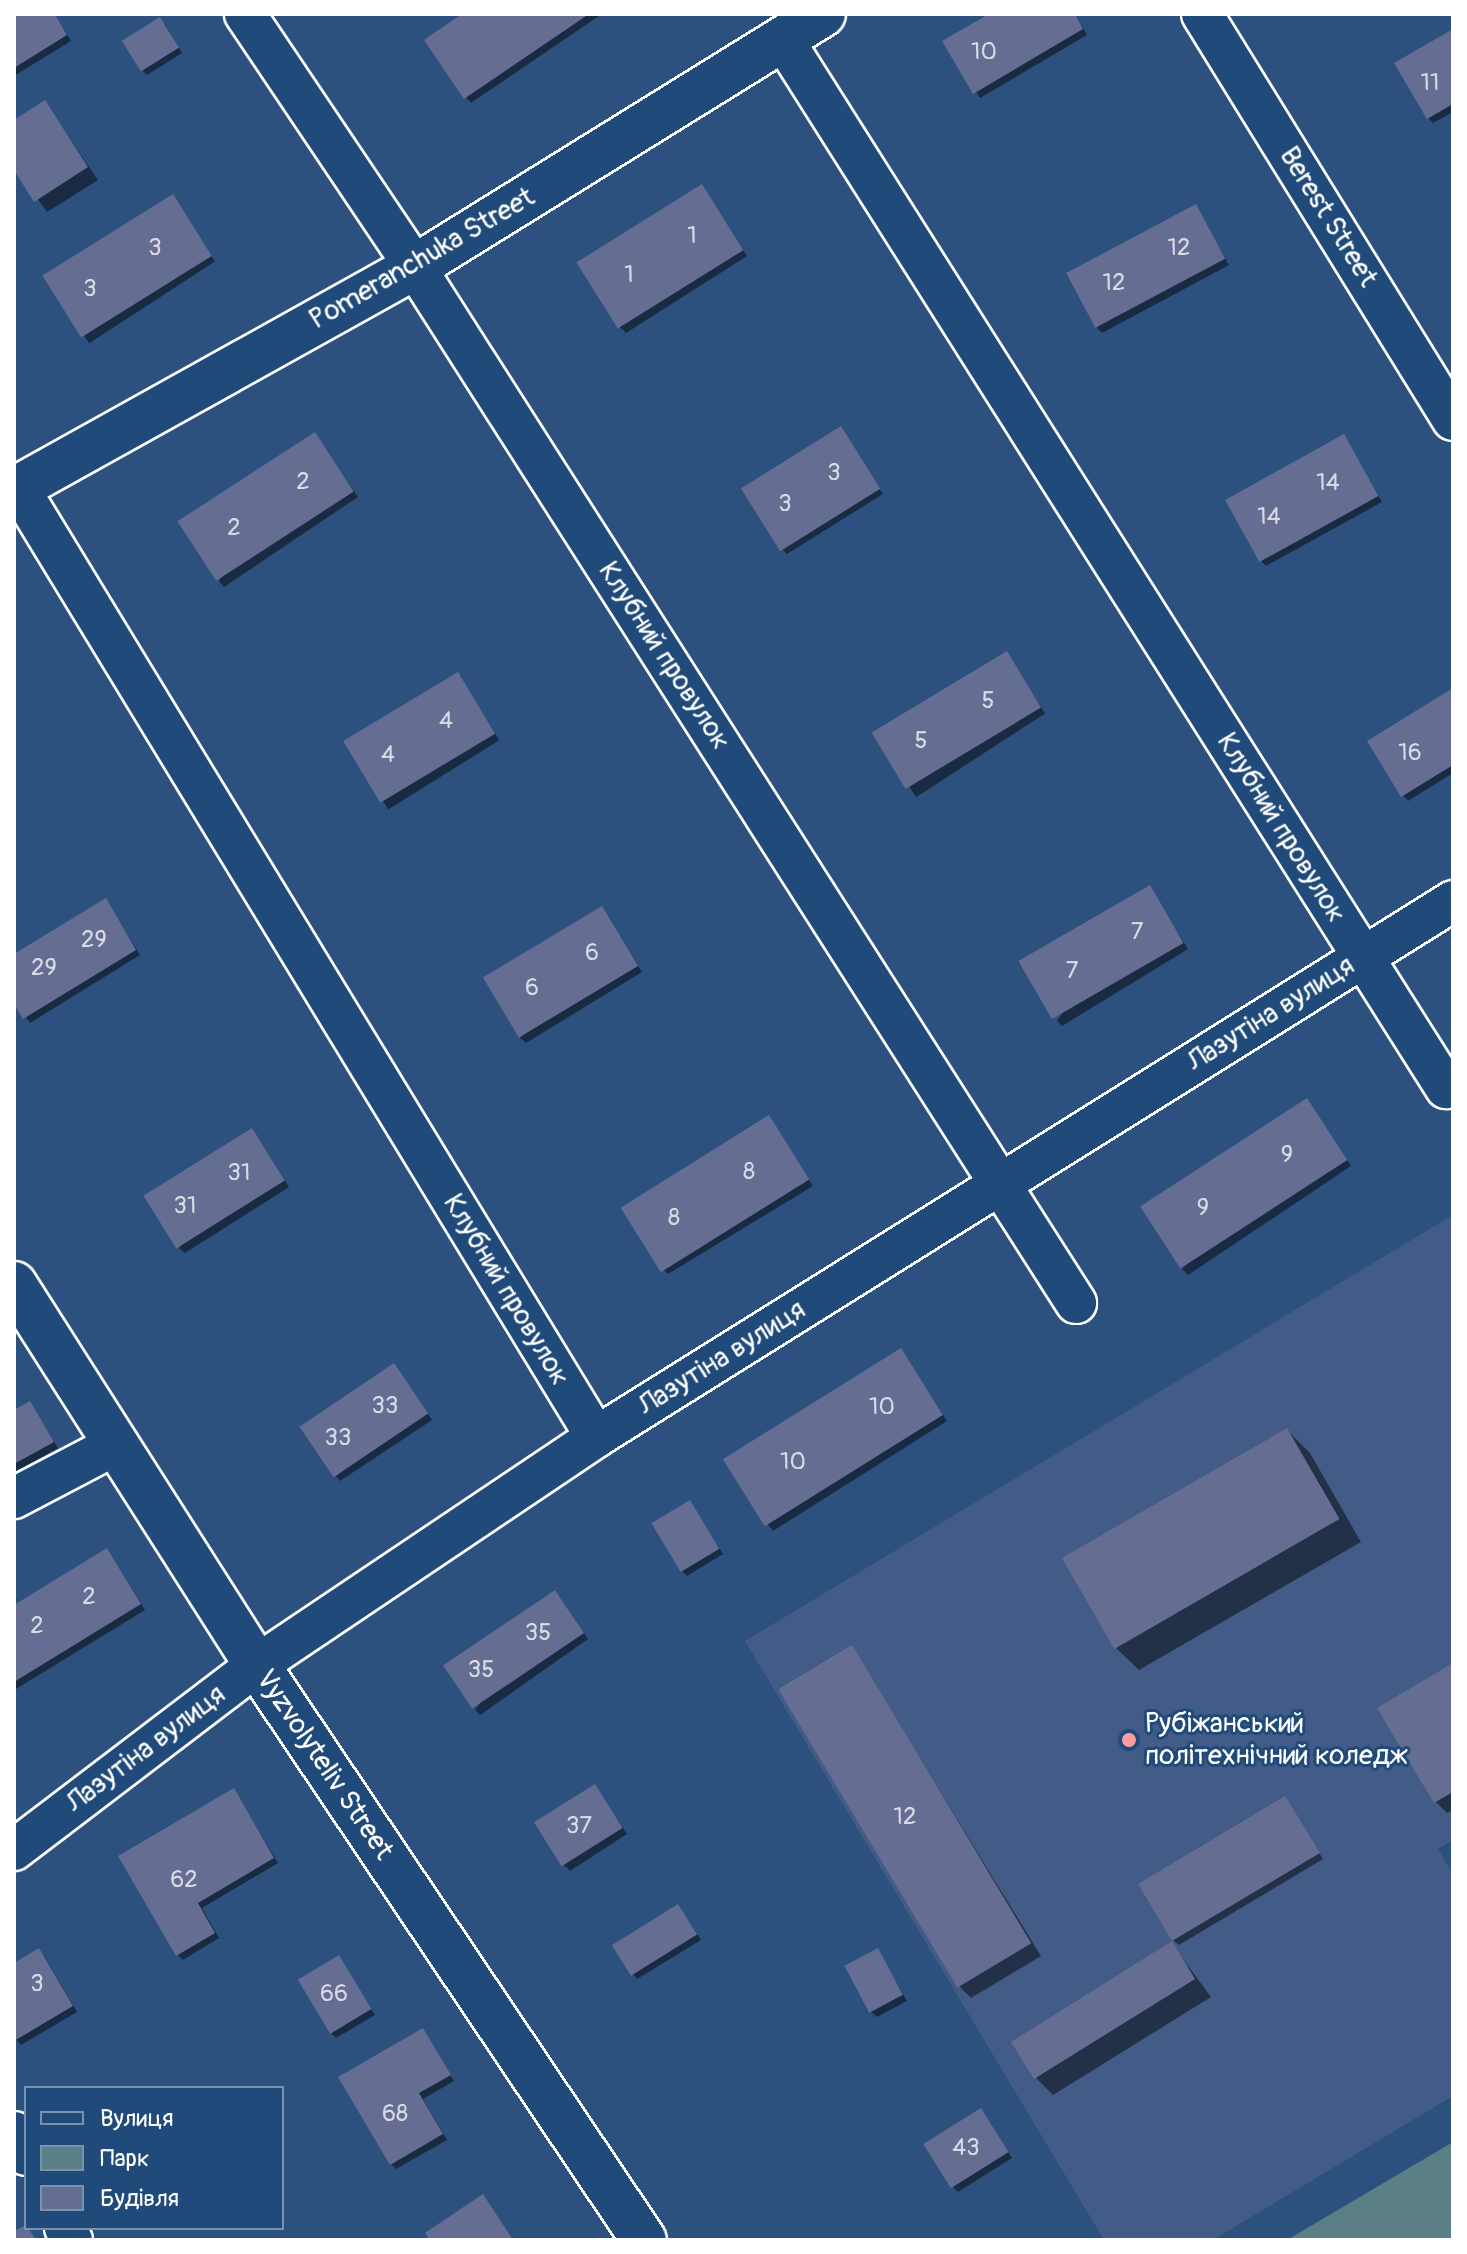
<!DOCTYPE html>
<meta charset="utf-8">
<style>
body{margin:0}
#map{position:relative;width:1467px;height:2254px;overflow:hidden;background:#2d517f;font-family:Pangolin,sans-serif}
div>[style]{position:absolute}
.built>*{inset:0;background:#425c87}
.green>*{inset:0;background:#5a8086}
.shadow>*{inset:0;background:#0007;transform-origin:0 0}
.building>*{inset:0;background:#656d93;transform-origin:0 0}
.roads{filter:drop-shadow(2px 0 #fff) drop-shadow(-2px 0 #fff) drop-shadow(0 2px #fff) drop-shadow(0 -2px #fff)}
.minor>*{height:40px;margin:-20px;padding:0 20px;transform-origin:20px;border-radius:20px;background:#1f4a7a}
.tertiary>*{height:44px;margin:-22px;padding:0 22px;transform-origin:22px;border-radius:22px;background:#1f4a7a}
.dots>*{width:22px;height:22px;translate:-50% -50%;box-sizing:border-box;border:4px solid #1f4a7a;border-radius:50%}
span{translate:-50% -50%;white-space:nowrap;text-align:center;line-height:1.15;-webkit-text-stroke:6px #1f4a7a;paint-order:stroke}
.number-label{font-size:24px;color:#d8dae4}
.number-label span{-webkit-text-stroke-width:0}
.street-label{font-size:28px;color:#fff}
.poi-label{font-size:28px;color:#fff}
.left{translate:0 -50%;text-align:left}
.frame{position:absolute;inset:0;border:16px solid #fff;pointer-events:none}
.legend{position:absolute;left:24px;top:2086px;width:260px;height:144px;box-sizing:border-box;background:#1f4a7a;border:2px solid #7992af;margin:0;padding:10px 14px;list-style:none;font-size:24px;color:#fff}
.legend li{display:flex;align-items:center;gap:16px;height:40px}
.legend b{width:40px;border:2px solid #7992af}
</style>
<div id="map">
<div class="built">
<div style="clip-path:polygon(1453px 1215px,1453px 1840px,1438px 1849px,1453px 1874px,1453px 2096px,1213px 2240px,1104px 2240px,745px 1641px)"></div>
</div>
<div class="green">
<div style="clip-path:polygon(1453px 2142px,1453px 2240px,1287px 2240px)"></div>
</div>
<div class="shadow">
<div style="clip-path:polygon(14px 14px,55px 14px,71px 41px,14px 76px)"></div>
<div style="clip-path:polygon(466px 14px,602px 14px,471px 103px,466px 97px)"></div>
<div style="clip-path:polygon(993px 14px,1075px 14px,1087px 35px,980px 98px,944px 42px)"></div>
<div style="clip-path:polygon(165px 24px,182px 53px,147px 75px,142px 70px)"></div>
<div style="clip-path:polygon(1453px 32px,1453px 112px,1433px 123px,1428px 118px)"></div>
<div style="clip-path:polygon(45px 102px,98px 180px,47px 212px,14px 166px,14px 122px)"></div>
<div style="clip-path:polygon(702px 186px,747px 256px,626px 333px,620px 327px)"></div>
<div style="left:173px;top:197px;width:77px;height:150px;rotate:57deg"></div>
<div style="clip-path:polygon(1195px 207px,1229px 265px,1102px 333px,1097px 328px)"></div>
<div style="clip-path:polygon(840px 428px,883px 494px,787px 554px,782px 549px)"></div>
<div style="clip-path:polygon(315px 434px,358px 497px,224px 587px,219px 581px)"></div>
<div style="clip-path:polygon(1344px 436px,1382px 502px,1266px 566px,1261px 561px)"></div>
<div style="left:1006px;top:653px;width:72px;height:154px;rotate:57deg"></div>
<div style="left:458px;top:674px;width:78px;height:131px;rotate:58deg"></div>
<div style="clip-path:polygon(1453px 690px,1453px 773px,1408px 801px,1403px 795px)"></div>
<div style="clip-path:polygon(1149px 888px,1188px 949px,1062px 1026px,1057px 1021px)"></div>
<div style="clip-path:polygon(106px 901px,140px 955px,30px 1023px,14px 1001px,14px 956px)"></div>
<div style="clip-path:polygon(601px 908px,642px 972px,526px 1043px,520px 1038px)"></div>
<div style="clip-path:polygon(1312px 1106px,1351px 1166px,1188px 1275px,1182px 1269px)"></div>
<div style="clip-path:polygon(769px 1117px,813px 1186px,668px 1274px,663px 1269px)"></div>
<div style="clip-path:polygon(257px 1136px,289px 1187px,185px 1253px,179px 1248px)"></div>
<div style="clip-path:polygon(901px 1351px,947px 1421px,773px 1531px,768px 1525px)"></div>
<div style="clip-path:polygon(394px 1365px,432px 1420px,340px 1481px,335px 1475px)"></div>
<div style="clip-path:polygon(34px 1409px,58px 1448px,14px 1472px,14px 1412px)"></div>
<div style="clip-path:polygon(1287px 1430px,1310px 1453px,1361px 1542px,1139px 1670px,1116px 1648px)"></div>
<div style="clip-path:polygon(690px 1502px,723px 1554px,687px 1576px,682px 1571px)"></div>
<div style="clip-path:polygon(112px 1556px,145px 1610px,16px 1689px,14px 1608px)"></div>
<div style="clip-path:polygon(560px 1597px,588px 1639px,480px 1715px,475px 1710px)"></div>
<div style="clip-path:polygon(852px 1648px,1041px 1956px,971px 1998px,959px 1986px)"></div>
<div style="clip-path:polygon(1453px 1665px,1453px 1810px,1447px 1813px,1436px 1802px)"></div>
<div style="clip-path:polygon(595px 1787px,627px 1834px,570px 1871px,564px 1865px)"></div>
<div style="clip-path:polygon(234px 1790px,278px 1863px,202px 1908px,219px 1938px,183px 1960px,178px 1955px)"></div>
<div style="clip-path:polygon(1285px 1798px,1323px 1859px,1179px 1945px,1173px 1940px)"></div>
<div style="clip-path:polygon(678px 1906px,701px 1940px,637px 1979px,632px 1973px)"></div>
<div style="clip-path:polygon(1172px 1944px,1211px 1997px,1053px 2095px,1036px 2078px)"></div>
<div style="clip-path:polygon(878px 1951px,907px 2001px,877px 2017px,871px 2012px)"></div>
<div style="clip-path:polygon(44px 1956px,77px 2012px,21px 2045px,14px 2037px,14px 1965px)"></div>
<div style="clip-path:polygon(339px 1957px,375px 2015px,336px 2038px,331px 2033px)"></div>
<div style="clip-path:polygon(423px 2030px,454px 2081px,423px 2099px,447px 2140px,396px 2169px,391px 2164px)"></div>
<div style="clip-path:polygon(986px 2116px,1012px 2158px,958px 2192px,953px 2187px)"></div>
</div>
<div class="building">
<div style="clip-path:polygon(14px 14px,55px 14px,67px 35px,14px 68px)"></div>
<div style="clip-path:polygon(462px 14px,589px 14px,464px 99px,424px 40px)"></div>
<div style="clip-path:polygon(989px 14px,1075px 14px,1083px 29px,973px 94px,942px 41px)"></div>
<div style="left:160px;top:17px;width:36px;height:45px;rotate:58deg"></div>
<div style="clip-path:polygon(1453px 29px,1453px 104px,1427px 119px,1394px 63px)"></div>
<div style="clip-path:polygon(45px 100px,88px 167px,34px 202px,14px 170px,14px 120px)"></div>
<div style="left:702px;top:184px;width:78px;height:148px;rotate:58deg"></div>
<div style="left:173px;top:194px;width:73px;height:154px;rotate:58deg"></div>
<div style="left:1196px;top:204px;width:62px;height:147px;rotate:62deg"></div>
<div style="left:841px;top:426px;width:74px;height:118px;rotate:58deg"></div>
<div style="left:315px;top:432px;width:71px;height:164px;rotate:57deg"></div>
<div style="left:1344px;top:434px;width:71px;height:136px;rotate:61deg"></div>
<div style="left:1007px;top:651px;width:66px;height:158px;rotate:59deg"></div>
<div style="left:458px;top:672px;width:72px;height:134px;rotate:59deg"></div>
<div style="clip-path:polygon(1453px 688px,1453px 765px,1401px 797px,1367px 741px)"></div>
<div style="left:1150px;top:885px;width:67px;height:152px;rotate:60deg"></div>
<div style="clip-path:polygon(106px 898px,136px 950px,23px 1019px,14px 1004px,14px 954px)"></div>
<div style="left:602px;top:906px;width:70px;height:139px;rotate:59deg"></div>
<div style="left:1307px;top:1098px;width:74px;height:199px;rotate:57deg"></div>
<div style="left:769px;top:1115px;width:76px;height:175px;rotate:58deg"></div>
<div style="left:252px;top:1128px;width:62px;height:128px;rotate:58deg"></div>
<div style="left:901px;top:1348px;width:79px;height:210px;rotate:58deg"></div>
<div style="left:394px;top:1363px;width:61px;height:114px;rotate:56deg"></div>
<div style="clip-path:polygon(30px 1401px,54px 1442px,14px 1464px,14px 1410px)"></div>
<div style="left:1287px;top:1428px;width:105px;height:260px;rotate:60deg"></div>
<div style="left:690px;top:1500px;width:57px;height:45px;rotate:59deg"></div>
<div style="clip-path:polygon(107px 1548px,141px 1604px,14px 1682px,14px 1605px)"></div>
<div style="left:555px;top:1590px;width:52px;height:135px;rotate:56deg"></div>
<div style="left:852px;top:1645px;width:348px;height:86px;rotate:59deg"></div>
<div style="clip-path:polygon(1453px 1663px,1453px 1792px,1434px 1803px,1377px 1708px)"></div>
<div style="left:595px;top:1784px;width:52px;height:72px;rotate:58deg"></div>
<div style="clip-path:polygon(234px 1788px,274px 1858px,198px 1903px,215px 1933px,176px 1956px,118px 1856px)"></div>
<div style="clip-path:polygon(1285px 1796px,1320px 1853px,1172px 1941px,1195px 1979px,1034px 2079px,1011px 2042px,1172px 1941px,1138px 1884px)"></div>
<div style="left:678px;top:1904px;width:36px;height:78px;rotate:58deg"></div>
<div style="clip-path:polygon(39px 1948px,73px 2006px,14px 2041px,14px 1963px)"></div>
<div style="left:878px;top:1948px;width:53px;height:38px;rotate:62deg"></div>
<div style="left:339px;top:1955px;width:63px;height:48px;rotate:59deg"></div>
<div style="clip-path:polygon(423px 2028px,451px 2075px,419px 2093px,443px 2134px,390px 2165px,338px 2077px)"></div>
<div style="left:981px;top:2108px;width:52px;height:68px;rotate:58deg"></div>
<div style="clip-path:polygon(483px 2194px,513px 2240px,430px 2240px,425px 2233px)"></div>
<div style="clip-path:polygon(26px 2225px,36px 2240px,14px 2240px,14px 2231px)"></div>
</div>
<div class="roads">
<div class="minor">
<div style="left:245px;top:14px;width:305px;rotate:56.1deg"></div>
<div style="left:415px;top:267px;width:1229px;rotate:57.46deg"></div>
<div style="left:1202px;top:14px;width:477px;rotate:58.3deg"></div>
<div style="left:784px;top:41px;width:1239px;rotate:57.7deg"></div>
<div style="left:18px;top:487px;width:1112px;rotate:58.68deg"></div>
<div style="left:14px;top:1498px;width:114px;rotate:-27.7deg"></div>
<div style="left:14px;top:1850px;width:305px;rotate:-37.3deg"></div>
<div style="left:257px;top:1665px;width:409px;rotate:-33.9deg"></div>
<div style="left:596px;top:1437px;width:1011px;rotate:-32.02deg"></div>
<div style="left:14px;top:2132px;width:26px;rotate:62deg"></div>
<div style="left:65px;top:2228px;width:14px;rotate:60deg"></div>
</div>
<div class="tertiary">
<div style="left:14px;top:490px;width:459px;rotate:-29.1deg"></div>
<div style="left:415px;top:267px;width:480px;rotate:-31.8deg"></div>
<div style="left:14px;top:1284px;width:452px;rotate:57.5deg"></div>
<div style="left:257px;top:1665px;width:693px;rotate:56.06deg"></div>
</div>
</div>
<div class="dots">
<div style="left:1129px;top:1740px;background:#ff9aa2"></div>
</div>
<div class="number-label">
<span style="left:984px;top:52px">10</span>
<span style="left:1430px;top:83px">11</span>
<span style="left:692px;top:236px">1</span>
<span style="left:155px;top:248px">3</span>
<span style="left:1179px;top:248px">12</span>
<span style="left:629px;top:275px">1</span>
<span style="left:1114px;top:283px">12</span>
<span style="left:90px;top:289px">3</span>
<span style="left:834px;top:473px">3</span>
<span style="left:303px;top:482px">2</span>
<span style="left:1328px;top:483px">14</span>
<span style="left:785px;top:504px">3</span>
<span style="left:1269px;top:517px">14</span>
<span style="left:234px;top:528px">2</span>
<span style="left:988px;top:701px">5</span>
<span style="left:446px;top:721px">4</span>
<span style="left:921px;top:741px">5</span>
<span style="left:1410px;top:753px">16</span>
<span style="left:388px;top:755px">4</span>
<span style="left:1137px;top:932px">7</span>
<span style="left:94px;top:940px">29</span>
<span style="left:592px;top:953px">6</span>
<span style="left:44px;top:968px">29</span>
<span style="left:1072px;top:971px">7</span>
<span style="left:532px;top:988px">6</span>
<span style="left:1287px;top:1155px">9</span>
<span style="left:749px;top:1172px">8</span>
<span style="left:239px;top:1173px">31</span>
<span style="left:185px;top:1206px">31</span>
<span style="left:1203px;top:1208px">9</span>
<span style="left:674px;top:1218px">8</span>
<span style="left:385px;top:1406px">33</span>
<span style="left:882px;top:1407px">10</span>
<span style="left:338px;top:1438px">33</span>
<span style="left:793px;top:1462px">10</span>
<span style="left:89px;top:1597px">2</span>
<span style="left:37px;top:1626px">2</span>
<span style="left:538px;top:1633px">35</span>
<span style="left:481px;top:1670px">35</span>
<span style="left:905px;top:1817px">12</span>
<span style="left:579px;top:1826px">37</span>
<span style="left:184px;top:1880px">62</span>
<span style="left:37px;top:1984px">3</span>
<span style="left:334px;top:1994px">66</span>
<span style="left:395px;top:2114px">68</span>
<span style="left:966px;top:2148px">43</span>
</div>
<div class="street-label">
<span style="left:1328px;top:217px;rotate:58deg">Berest Street</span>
<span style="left:422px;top:259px;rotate:-30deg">Pomeranchuka Street</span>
<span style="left:664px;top:656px;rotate:57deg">Клубний провулок</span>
<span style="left:1281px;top:828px;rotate:58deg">Клубний провулок</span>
<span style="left:1271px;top:1014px;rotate:-32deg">Лазутіна вулиця</span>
<span style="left:506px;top:1290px;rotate:59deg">Клубний провулок</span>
<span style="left:722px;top:1358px;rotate:-32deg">Лазутіна вулиця</span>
<span style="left:146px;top:1749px;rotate:-37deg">Лазутіна вулиця</span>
<span style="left:324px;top:1765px;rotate:56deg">Vyzvolyteliv Street</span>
</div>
<div class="poi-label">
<span class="left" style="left:1145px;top:1740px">Рубіжанський<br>політехнічний коледж</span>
</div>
<div class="frame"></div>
<ul class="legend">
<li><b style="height:10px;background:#1f4a7a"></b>Вулиця</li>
<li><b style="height:22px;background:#5a8086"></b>Парк</li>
<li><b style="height:22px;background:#656d93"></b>Будівля</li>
</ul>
</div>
